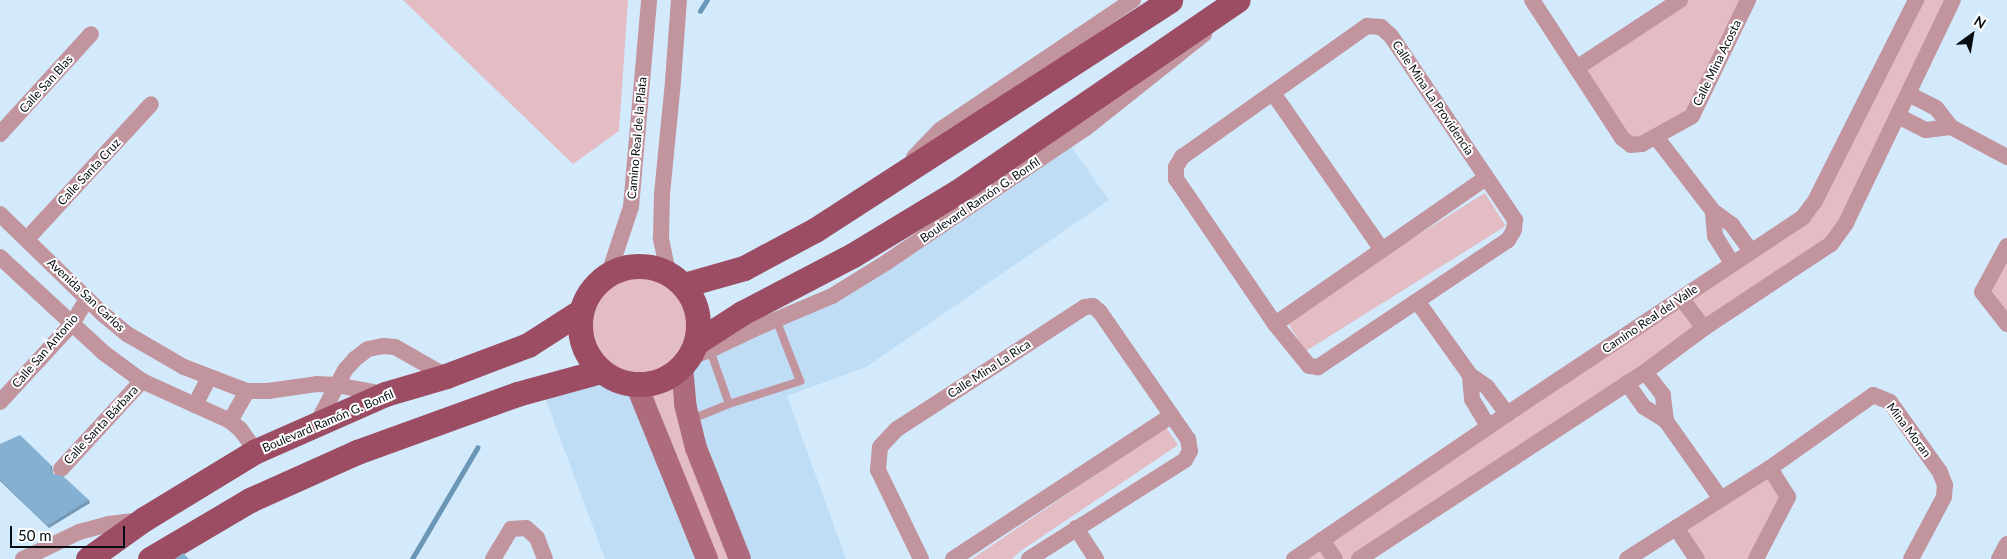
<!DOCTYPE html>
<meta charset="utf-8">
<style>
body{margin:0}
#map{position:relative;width:2007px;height:559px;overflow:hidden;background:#d2eafc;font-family:Lato,sans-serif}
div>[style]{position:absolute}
.built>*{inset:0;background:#bfddf5}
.green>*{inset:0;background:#e3bcc4;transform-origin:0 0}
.stream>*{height:4.5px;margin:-2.25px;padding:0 2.25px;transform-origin:2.25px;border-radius:2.25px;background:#6c96b6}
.lane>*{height:8px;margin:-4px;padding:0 4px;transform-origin:4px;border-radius:4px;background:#c2949e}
.street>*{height:16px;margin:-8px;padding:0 8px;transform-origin:8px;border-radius:8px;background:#c2949e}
.secondary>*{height:22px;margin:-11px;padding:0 11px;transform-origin:11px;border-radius:11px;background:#ad6b7c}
.primary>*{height:25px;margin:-12.5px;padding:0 12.5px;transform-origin:12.5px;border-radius:12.5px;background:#9c4d63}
.primary>.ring{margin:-12.5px;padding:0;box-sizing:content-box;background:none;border:25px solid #9c4d63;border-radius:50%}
.wall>*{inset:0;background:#7397b4}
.building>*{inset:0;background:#86b0d1}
span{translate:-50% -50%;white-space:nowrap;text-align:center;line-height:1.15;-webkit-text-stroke:4px #fff;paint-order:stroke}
.street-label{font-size:12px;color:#050c12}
.north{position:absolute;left:1947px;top:10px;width:50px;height:50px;-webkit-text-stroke:4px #fff;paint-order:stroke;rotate:32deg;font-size:14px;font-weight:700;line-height:20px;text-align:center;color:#050c12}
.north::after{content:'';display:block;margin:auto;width:18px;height:22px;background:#050c12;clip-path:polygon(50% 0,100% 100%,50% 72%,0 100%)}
.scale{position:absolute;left:10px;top:526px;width:115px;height:22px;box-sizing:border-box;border:2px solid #050c12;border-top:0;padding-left:6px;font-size:15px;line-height:18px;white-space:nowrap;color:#050c12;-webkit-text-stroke:4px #fff;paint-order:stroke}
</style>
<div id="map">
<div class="built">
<div style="clip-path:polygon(1067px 141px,1109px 200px,866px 367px,787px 396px,846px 559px,740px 559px,696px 448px,690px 357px,832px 296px)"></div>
<div style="clip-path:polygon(601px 371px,618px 380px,636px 384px,707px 559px,605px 559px,541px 387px)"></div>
</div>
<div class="green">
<div style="clip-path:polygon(403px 0,628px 0,619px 131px,573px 164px)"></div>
<div style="clip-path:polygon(1680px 0,1748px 0,1692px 116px,1631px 145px,1578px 67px)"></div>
<div style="clip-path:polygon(1916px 0,1953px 0,1831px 244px,1359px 559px,1294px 559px,1803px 217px)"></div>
<div style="left:1485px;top:193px;width:39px;height:236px;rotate:58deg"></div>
<div style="clip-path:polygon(2007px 246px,2007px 324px,1982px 292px)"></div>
<div style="clip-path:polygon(628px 266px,648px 266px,668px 272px,684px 285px,695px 302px,699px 330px,683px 366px,740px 559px,707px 559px,636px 384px,618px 380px,601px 371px,589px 356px,581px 339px,580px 320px,584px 301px,594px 285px,609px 273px)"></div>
<div style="clip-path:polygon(1166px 427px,1178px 445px,1019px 552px,1012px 559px,972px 559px)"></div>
<div style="clip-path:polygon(1770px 468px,1788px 497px,1756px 559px,1697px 559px,1676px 528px)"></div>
</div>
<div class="stream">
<div style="left:700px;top:11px;width:13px;rotate:-58deg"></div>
<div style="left:412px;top:559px;width:129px;rotate:-59.6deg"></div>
</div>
<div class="lane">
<div style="left:710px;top:350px;width:57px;rotate:70.6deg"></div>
<div style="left:692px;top:419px;width:40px;rotate:-22deg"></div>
<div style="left:729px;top:404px;width:75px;rotate:-17.9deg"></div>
<div style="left:800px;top:381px;width:66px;rotate:-111.2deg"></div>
</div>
<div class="street">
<div style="left:1532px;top:0;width:165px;rotate:56.9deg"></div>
<div style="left:1622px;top:138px;width:11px;rotate:38deg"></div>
<div style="left:1631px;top:145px;width:11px;rotate:-5deg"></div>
<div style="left:1642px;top:144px;width:57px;rotate:-29.2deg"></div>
<div style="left:1692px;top:116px;width:129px;rotate:-64.2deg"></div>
<div style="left:1367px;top:26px;width:14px;rotate:4deg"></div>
<div style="left:1381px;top:27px;width:13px;rotate:42deg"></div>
<div style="left:1391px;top:36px;width:222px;rotate:56deg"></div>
<div style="left:1515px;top:220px;width:10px;rotate:96deg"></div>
<div style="left:1514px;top:230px;width:12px;rotate:121deg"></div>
<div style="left:1508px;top:240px;width:229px;rotate:146.2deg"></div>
<div style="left:1318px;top:367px;width:9px;rotate:-174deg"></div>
<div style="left:1309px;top:366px;width:54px;rotate:-129deg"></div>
<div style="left:1275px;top:324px;width:176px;rotate:-124.3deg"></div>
<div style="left:1176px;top:179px;width:12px;rotate:-90deg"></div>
<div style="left:1176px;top:167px;width:12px;rotate:-59deg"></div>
<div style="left:1182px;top:157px;width:227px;rotate:-35.3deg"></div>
<div style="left:1578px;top:67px;width:122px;rotate:-33.3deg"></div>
<div style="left:1273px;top:93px;width:191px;rotate:55.2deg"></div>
<div style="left:1898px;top:116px;width:31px;rotate:27deg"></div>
<div style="left:1926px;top:130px;width:25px;rotate:-7deg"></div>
<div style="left:1951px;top:127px;width:24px;rotate:-128deg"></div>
<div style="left:1936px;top:108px;width:31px;rotate:-153deg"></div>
<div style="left:1951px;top:127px;width:64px;rotate:28.2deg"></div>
<div style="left:0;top:134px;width:135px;rotate:-47.7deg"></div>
<div style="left:1656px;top:137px;width:93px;rotate:52.4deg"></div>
<div style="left:914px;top:157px;width:37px;rotate:-46deg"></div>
<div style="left:940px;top:130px;width:233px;rotate:-34deg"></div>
<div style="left:0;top:214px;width:144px;rotate:44.2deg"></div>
<div style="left:103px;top:314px;width:31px;rotate:40deg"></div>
<div style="left:127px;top:334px;width:66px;rotate:30.1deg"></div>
<div style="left:184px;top:367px;width:67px;rotate:20.9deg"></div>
<div style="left:247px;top:391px;width:21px"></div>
<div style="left:268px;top:391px;width:49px;rotate:-8.1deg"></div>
<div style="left:317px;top:384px;width:19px;rotate:3deg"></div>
<div style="left:336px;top:385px;width:50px;rotate:10.4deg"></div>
<div style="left:27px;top:239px;width:183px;rotate:-47.4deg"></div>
<div style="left:2007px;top:246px;width:52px;rotate:118.5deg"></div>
<div style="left:1982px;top:292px;width:41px;rotate:52deg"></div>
<div style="left:0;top:257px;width:142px;rotate:42.7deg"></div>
<div style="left:104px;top:353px;width:47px;rotate:36.4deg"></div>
<div style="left:142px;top:381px;width:97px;rotate:24.4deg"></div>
<div style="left:230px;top:421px;width:13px;rotate:39deg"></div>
<div style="left:240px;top:429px;width:27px;rotate:54deg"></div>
<div style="left:1732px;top:263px;width:32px;rotate:-122deg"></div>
<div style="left:1715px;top:236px;width:25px;rotate:-95deg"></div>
<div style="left:1713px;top:211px;width:24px;rotate:36deg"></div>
<div style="left:1732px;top:225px;width:32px;rotate:54deg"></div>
<div style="left:668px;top:272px;width:35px;rotate:-102deg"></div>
<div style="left:661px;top:238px;width:44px;rotate:-88.7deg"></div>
<div style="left:662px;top:194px;width:114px;rotate:-84.4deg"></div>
<div style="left:673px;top:81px;width:81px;rotate:-85.8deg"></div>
<div style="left:609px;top:273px;width:70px;rotate:-71.6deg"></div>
<div style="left:631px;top:207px;width:208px;rotate:-85deg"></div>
<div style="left:1682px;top:299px;width:36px;rotate:53deg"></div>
<div style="left:1417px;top:301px;width:91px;rotate:54.4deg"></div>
<div style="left:1275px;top:324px;width:257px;rotate:-34.7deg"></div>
<div style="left:690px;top:357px;width:21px;rotate:-19deg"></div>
<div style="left:710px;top:350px;width:49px;rotate:-25.5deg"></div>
<div style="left:754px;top:329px;width:85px;rotate:-22.9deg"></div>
<div style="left:832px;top:296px;width:65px;rotate:-31.7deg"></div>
<div style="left:887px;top:262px;width:240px;rotate:-34deg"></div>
<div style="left:1086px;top:128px;width:151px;rotate:-38.5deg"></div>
<div style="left:1627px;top:383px;width:29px;rotate:55deg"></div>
<div style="left:1644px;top:407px;width:26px;rotate:32deg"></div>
<div style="left:1666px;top:421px;width:26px;rotate:-97deg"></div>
<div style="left:1663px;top:395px;width:29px;rotate:-128deg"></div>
<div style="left:0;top:402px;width:106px;rotate:-47.3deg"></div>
<div style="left:72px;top:324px;width:29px;rotate:-59deg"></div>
<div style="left:195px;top:405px;width:30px;rotate:-63deg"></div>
<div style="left:230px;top:421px;width:34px;rotate:-60deg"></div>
<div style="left:1666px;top:421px;width:95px;rotate:54.8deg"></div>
<div style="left:316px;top:425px;width:62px;rotate:-62.2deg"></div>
<div style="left:345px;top:370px;width:15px;rotate:-48deg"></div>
<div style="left:355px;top:359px;width:16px;rotate:-38deg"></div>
<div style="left:368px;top:349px;width:15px;rotate:-11deg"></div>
<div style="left:383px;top:346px;width:12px;rotate:5deg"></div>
<div style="left:395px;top:347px;width:59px;rotate:29.6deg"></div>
<div style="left:1488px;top:426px;width:31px;rotate:-121deg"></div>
<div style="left:1472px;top:399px;width:24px;rotate:-95deg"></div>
<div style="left:1470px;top:375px;width:21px;rotate:35deg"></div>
<div style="left:1487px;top:387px;width:34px;rotate:53deg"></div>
<div style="left:61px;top:469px;width:120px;rotate:-47.4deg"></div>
<div style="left:1076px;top:528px;width:37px;rotate:57deg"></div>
<div style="left:1676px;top:528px;width:37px;rotate:56deg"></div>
<div style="left:1322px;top:540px;width:23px;rotate:56deg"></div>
<div style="left:23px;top:559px;width:62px;rotate:-25.7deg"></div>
<div style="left:79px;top:532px;width:31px;rotate:-15deg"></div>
<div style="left:109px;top:524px;width:31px;rotate:-7deg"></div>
<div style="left:493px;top:559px;width:35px;rotate:-59deg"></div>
<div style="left:511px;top:529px;width:15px;rotate:-4deg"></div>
<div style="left:526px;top:528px;width:15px;rotate:42deg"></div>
<div style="left:537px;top:538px;width:22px;rotate:69deg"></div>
<div style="left:921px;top:559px;width:99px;rotate:-115.8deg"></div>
<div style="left:878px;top:470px;width:23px;rotate:-85deg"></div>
<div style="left:880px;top:447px;width:25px;rotate:-47deg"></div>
<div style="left:897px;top:429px;width:224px;rotate:-33deg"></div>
<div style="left:1085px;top:307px;width:8px;rotate:-7deg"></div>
<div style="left:1093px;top:306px;width:9px;rotate:41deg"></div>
<div style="left:1100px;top:312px;width:155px;rotate:55.3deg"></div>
<div style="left:1188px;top:439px;width:12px;rotate:81deg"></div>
<div style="left:1190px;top:451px;width:10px;rotate:119deg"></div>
<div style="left:1185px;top:460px;width:185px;rotate:147.6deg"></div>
<div style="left:953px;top:559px;width:261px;rotate:-33.3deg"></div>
<div style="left:1294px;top:559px;width:258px;rotate:-34.2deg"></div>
<div style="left:1507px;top:414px;width:356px;rotate:-33.6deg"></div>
<div style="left:1803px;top:217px;width:20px;rotate:-53deg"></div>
<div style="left:1815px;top:201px;width:225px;rotate:-63.3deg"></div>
<div style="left:1359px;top:559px;width:342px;rotate:-33.2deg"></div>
<div style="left:1645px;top:372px;width:74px;rotate:-36.7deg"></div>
<div style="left:1704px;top:328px;width:152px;rotate:-33.5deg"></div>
<div style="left:1831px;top:244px;width:26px;rotate:-54deg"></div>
<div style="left:1846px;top:223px;width:247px;rotate:-64.4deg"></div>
<div style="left:1627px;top:559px;width:169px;rotate:-32.5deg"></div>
<div style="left:1770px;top:468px;width:126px;rotate:-35.3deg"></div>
<div style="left:1873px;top:395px;width:18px;rotate:22deg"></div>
<div style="left:1890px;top:402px;width:86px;rotate:54.5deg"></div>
<div style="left:1940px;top:472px;width:14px;rotate:69deg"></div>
<div style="left:1945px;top:485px;width:12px;rotate:95deg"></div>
<div style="left:1944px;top:497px;width:70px;rotate:118deg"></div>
<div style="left:1756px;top:559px;width:70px;rotate:-62.7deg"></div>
<div style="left:1788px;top:497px;width:34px;rotate:-122deg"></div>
<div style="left:1999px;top:559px;width:17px;rotate:-62deg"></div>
</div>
<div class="secondary">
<div style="left:682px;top:366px;width:38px;rotate:85deg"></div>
<div style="left:685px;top:404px;width:45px;rotate:76deg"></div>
<div style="left:696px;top:448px;width:119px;rotate:68.4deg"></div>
<div style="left:636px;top:384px;width:189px;rotate:67.9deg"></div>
</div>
<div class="primary">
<div class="ring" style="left:580px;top:266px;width:93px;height:93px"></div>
<div style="left:684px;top:285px;width:62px;rotate:-15.8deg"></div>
<div style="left:744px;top:268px;width:81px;rotate:-28.2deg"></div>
<div style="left:815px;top:230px;width:423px;rotate:-32.9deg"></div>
<div style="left:697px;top:342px;width:54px;rotate:-32.8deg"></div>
<div style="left:742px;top:313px;width:125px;rotate:-27.6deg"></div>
<div style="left:853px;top:255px;width:122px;rotate:-31.2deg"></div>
<div style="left:957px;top:192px;width:340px;rotate:-34.4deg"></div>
<div style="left:88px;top:559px;width:69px;rotate:-35.5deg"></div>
<div style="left:144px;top:519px;width:131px;rotate:-31.3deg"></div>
<div style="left:256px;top:451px;width:141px;rotate:-23.8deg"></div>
<div style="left:385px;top:394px;width:64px;rotate:-16.4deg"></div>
<div style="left:446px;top:376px;width:88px;rotate:-20.7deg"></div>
<div style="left:528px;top:345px;width:63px;rotate:-32.7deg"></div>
<div style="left:150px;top:559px;width:116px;rotate:-30.5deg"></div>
<div style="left:250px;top:500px;width:117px;rotate:-24.2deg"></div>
<div style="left:357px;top:452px;width:170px;rotate:-19.9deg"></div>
<div style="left:517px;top:394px;width:87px;rotate:-15.3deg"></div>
</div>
<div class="wall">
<div style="clip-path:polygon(0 444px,52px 466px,53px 474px,89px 500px,90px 503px,49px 528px,0 481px)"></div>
</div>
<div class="building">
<div style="clip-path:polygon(20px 435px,50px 464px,52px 474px,63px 476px,89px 500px,47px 526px,0 480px,0 444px)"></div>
<div style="clip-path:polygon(183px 553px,189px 559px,175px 559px)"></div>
</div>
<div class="street-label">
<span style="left:1717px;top:63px;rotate:-64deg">Calle Mina Acosta</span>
<span style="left:46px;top:84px;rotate:-48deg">Calle San Blas</span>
<span style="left:1433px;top:98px;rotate:56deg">Calle Mina La Providencia</span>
<span style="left:637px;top:138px;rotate:-85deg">Camino Real de la Plata</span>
<span style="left:89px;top:172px;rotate:-47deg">Calle Santa Cruz</span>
<span style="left:980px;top:200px;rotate:-34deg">Boulevard Ramón G. Bonfil</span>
<span style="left:86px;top:295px;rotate:43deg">Avenida San Carlos</span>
<span style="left:1650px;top:319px;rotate:-34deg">Camino Real del Valle</span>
<span style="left:45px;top:351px;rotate:-49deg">Calle San Antonio</span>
<span style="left:989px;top:369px;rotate:-33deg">Calle Mina La Rica</span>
<span style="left:328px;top:421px;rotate:-23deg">Boulevard Ramón G. Bonfil</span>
<span style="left:101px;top:425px;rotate:-47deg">Calle Santa Bárbara</span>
<span style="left:1909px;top:430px;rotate:53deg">Mina Moran</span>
</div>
<div class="north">N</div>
<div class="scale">50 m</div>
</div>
